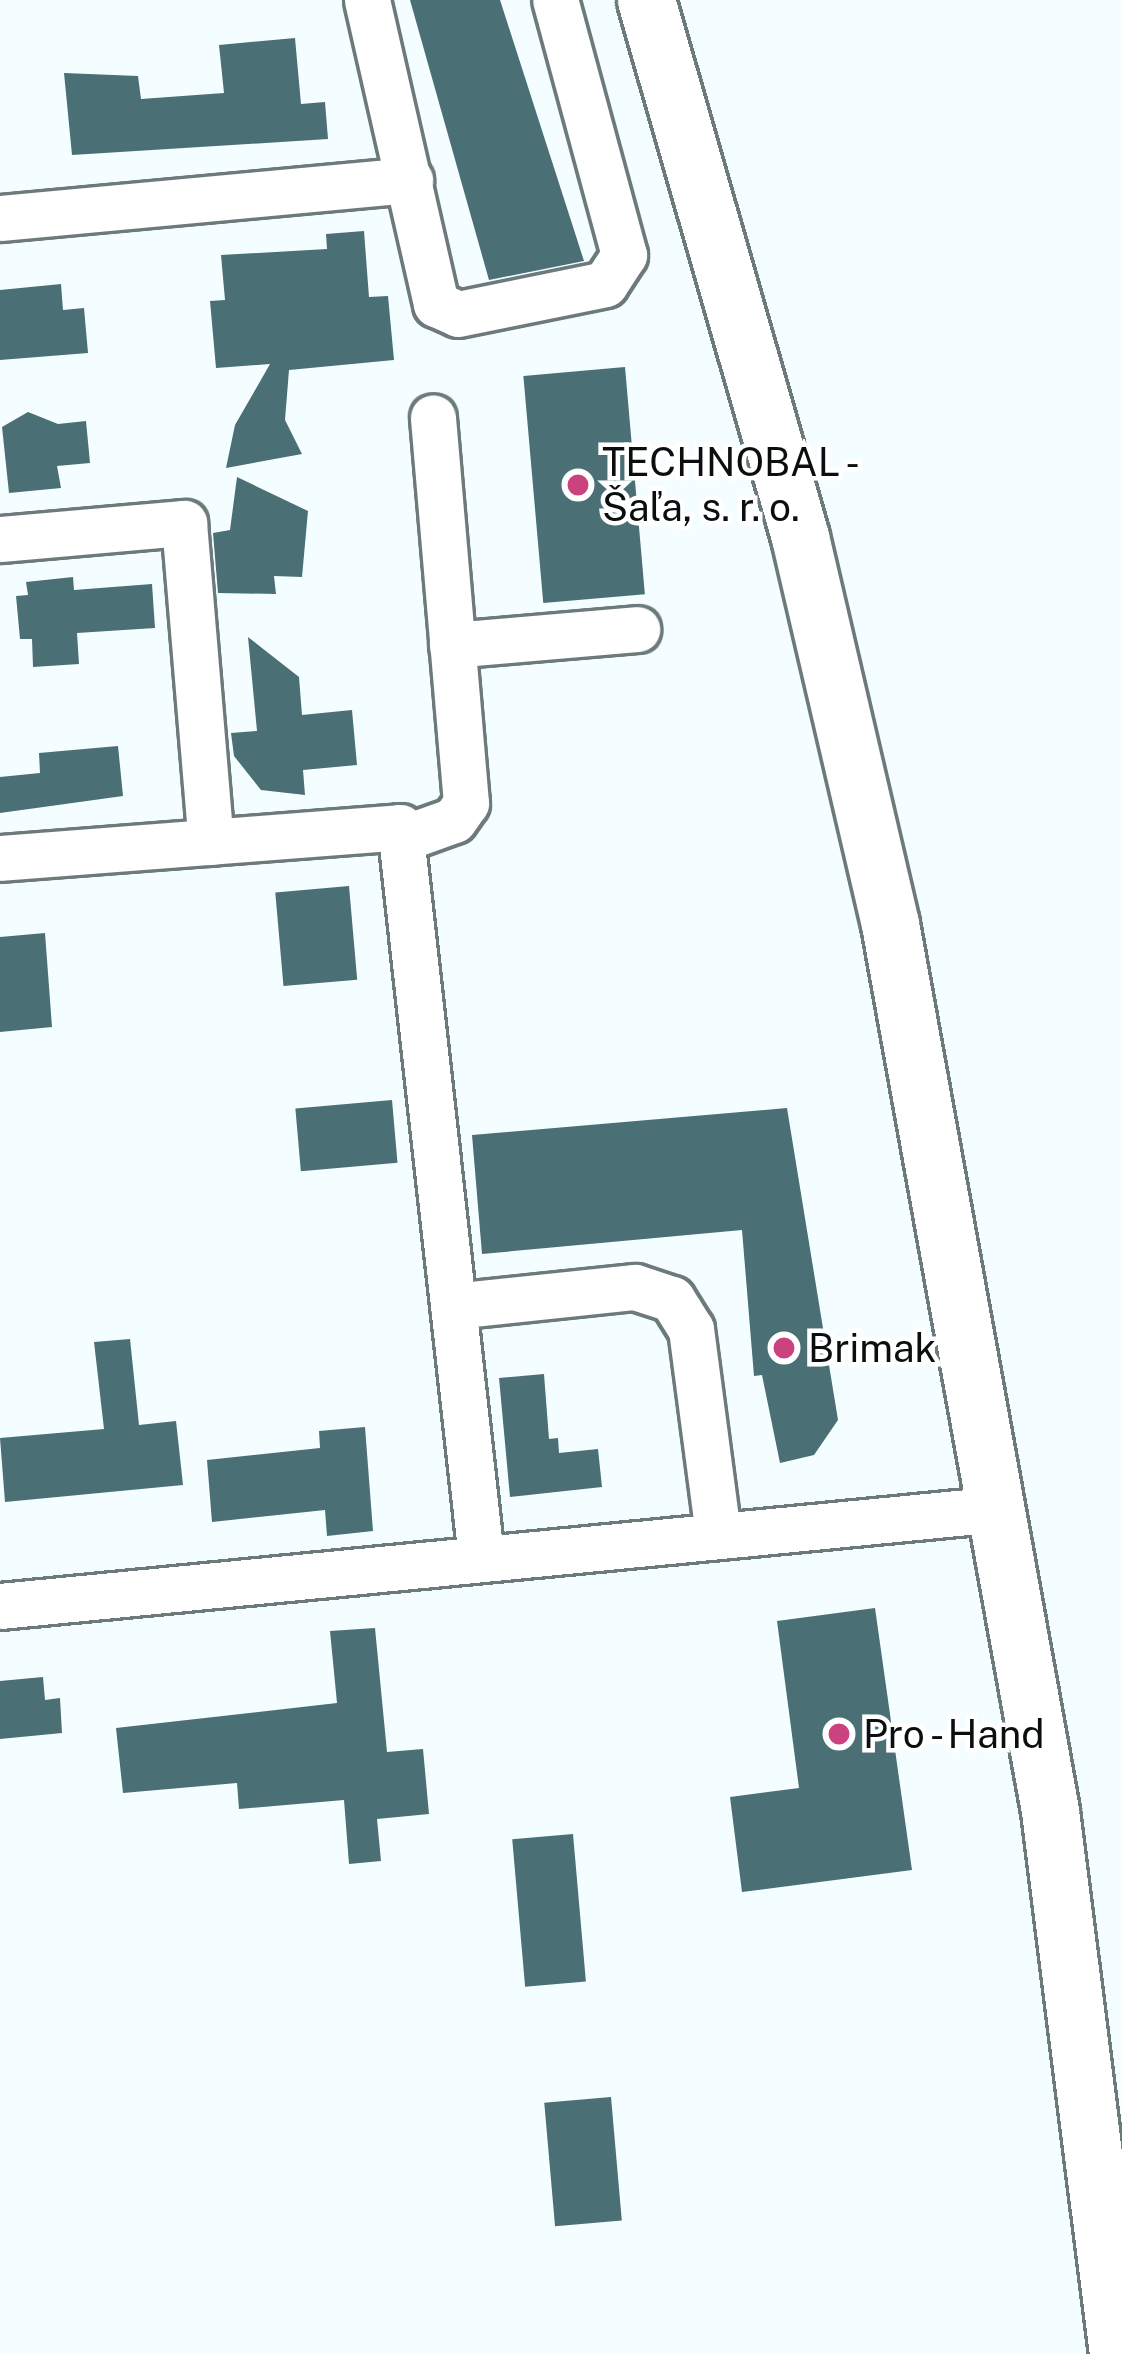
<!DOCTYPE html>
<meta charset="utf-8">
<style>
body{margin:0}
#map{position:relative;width:1122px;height:2354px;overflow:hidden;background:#f4fdff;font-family:"Public Sans",sans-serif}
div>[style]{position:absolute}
.building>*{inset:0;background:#4a6f74;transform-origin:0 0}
.roads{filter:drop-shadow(3px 0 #6d7a7c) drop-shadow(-3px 0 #6d7a7c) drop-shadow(0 3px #6d7a7c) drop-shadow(0 -3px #6d7a7c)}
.minor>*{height:45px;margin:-22.5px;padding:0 22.5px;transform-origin:22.5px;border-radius:22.5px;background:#fff}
.major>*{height:57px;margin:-28.5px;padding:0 28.5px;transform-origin:28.5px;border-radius:28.5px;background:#fff}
.dots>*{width:33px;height:33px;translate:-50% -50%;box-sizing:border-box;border:6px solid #fff;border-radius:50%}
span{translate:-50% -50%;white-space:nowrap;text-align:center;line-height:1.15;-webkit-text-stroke:9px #fff;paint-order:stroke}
.poi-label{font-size:39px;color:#0a0e0f}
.left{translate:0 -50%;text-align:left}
</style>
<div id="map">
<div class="building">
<div style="clip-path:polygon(410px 0,500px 0,584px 261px,489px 280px)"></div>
<div style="clip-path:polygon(295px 38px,301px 104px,325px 102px,328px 139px,72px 155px,64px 73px,138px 76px,141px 99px,224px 93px,219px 45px)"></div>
<div style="clip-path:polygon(364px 231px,369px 297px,388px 296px,394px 360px,289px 370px,285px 420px,302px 454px,226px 468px,235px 425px,270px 364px,216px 368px,210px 301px,225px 300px,221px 255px,327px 249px,326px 234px)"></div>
<div style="clip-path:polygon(61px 284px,63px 310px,84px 308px,88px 353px,0 360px,0 290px)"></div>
<div style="left:625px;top:367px;width:228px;height:102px;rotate:85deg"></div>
<div style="clip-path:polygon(28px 412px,58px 424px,86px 421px,90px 463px,57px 466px,61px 488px,9px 493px,2px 427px)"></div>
<div style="clip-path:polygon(237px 477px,308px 511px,302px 577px,274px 576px,276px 594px,218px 593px,213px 533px,230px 530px)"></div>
<div style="clip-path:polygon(73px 577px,74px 590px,152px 584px,155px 628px,77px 633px,79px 664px,33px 667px,32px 639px,20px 639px,16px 596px,28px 595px,26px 582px)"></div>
<div style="clip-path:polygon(248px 637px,299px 677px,302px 715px,352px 710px,357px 765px,303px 770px,305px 795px,261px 790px,234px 756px,231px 733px,257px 731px)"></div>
<div style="clip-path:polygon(118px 746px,123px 796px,0 813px,0 777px,40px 773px,39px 753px)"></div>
<div style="left:349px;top:886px;width:94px;height:74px;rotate:85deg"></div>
<div style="clip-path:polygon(45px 933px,52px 1027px,0 1032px,0 937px)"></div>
<div style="left:392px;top:1100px;width:63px;height:97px;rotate:85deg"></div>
<div style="clip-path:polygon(787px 1108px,838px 1420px,814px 1455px,780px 1463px,762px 1375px,754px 1376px,742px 1230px,482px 1254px,472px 1135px)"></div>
<div style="clip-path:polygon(130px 1339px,139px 1425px,176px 1421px,183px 1485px,5px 1502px,0 1438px,104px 1429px,94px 1342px)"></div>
<div style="clip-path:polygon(544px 1374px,549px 1439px,558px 1438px,559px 1453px,598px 1449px,602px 1487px,510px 1497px,499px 1378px)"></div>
<div style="clip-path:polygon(365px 1427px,373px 1531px,327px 1536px,325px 1510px,212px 1522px,207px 1460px,320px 1448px,319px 1431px)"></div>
<div style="clip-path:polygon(875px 1608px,912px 1870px,742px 1892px,730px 1797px,799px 1788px,777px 1621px)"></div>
<div style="clip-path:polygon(375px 1628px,387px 1752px,423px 1749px,429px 1814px,377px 1819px,381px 1861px,349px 1864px,344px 1800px,239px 1809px,237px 1783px,123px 1793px,116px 1728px,337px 1703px,330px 1631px)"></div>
<div style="clip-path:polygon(43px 1677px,45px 1700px,60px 1698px,62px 1733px,0 1739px,0 1681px)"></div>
<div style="left:573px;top:1834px;width:148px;height:61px;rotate:85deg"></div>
<div style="left:611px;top:2097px;width:124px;height:67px;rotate:85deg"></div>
</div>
<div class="roads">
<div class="minor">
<div style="left:367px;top:0;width:312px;rotate:77.2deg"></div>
<div style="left:436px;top:304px;width:24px;rotate:24deg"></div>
<div style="left:458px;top:314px;width:150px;rotate:-11.5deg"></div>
<div style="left:605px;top:284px;width:35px;rotate:-57deg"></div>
<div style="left:624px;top:255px;width:264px;rotate:-105.1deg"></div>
<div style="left:0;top:218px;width:412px;rotate:-5.3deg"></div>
<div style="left:0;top:539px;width:185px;rotate:-5deg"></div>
<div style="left:184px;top:523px;width:320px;rotate:85.2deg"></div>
<div style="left:452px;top:645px;width:186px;rotate:-4.9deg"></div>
<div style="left:401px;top:839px;width:56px;rotate:-19.7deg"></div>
<div style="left:454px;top:820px;width:21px;rotate:-55deg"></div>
<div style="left:466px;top:803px;width:387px;rotate:-94.9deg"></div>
<div style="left:0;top:858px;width:401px;rotate:-4.4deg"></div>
<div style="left:400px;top:827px;width:734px;rotate:83.67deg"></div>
<div style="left:453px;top:1306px;width:183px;rotate:-6deg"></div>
<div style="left:635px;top:1287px;width:39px;rotate:18deg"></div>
<div style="left:672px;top:1299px;width:36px;rotate:58deg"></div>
<div style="left:691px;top:1329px;width:208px;rotate:82.5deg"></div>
<div style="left:0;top:1606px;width:1004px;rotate:-5.55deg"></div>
</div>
<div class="major">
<div style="left:646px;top:0;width:559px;rotate:74deg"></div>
<div style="left:800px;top:537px;width:397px;rotate:76.9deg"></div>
<div style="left:890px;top:924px;width:901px;rotate:79.77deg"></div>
<div style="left:1050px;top:1811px;width:547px;rotate:82.86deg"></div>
</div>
</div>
<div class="dots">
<div style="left:578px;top:485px;background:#cb437e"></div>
<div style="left:784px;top:1348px;background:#cb437e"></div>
<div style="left:839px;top:1734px;background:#cb437e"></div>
</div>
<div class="poi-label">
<span class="left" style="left:602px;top:485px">TECHNOBAL -<br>Šaľa, s. r. o.</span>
<span class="left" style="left:808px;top:1348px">Brimak</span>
<span class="left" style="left:863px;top:1734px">Pro - Hand</span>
</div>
</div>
